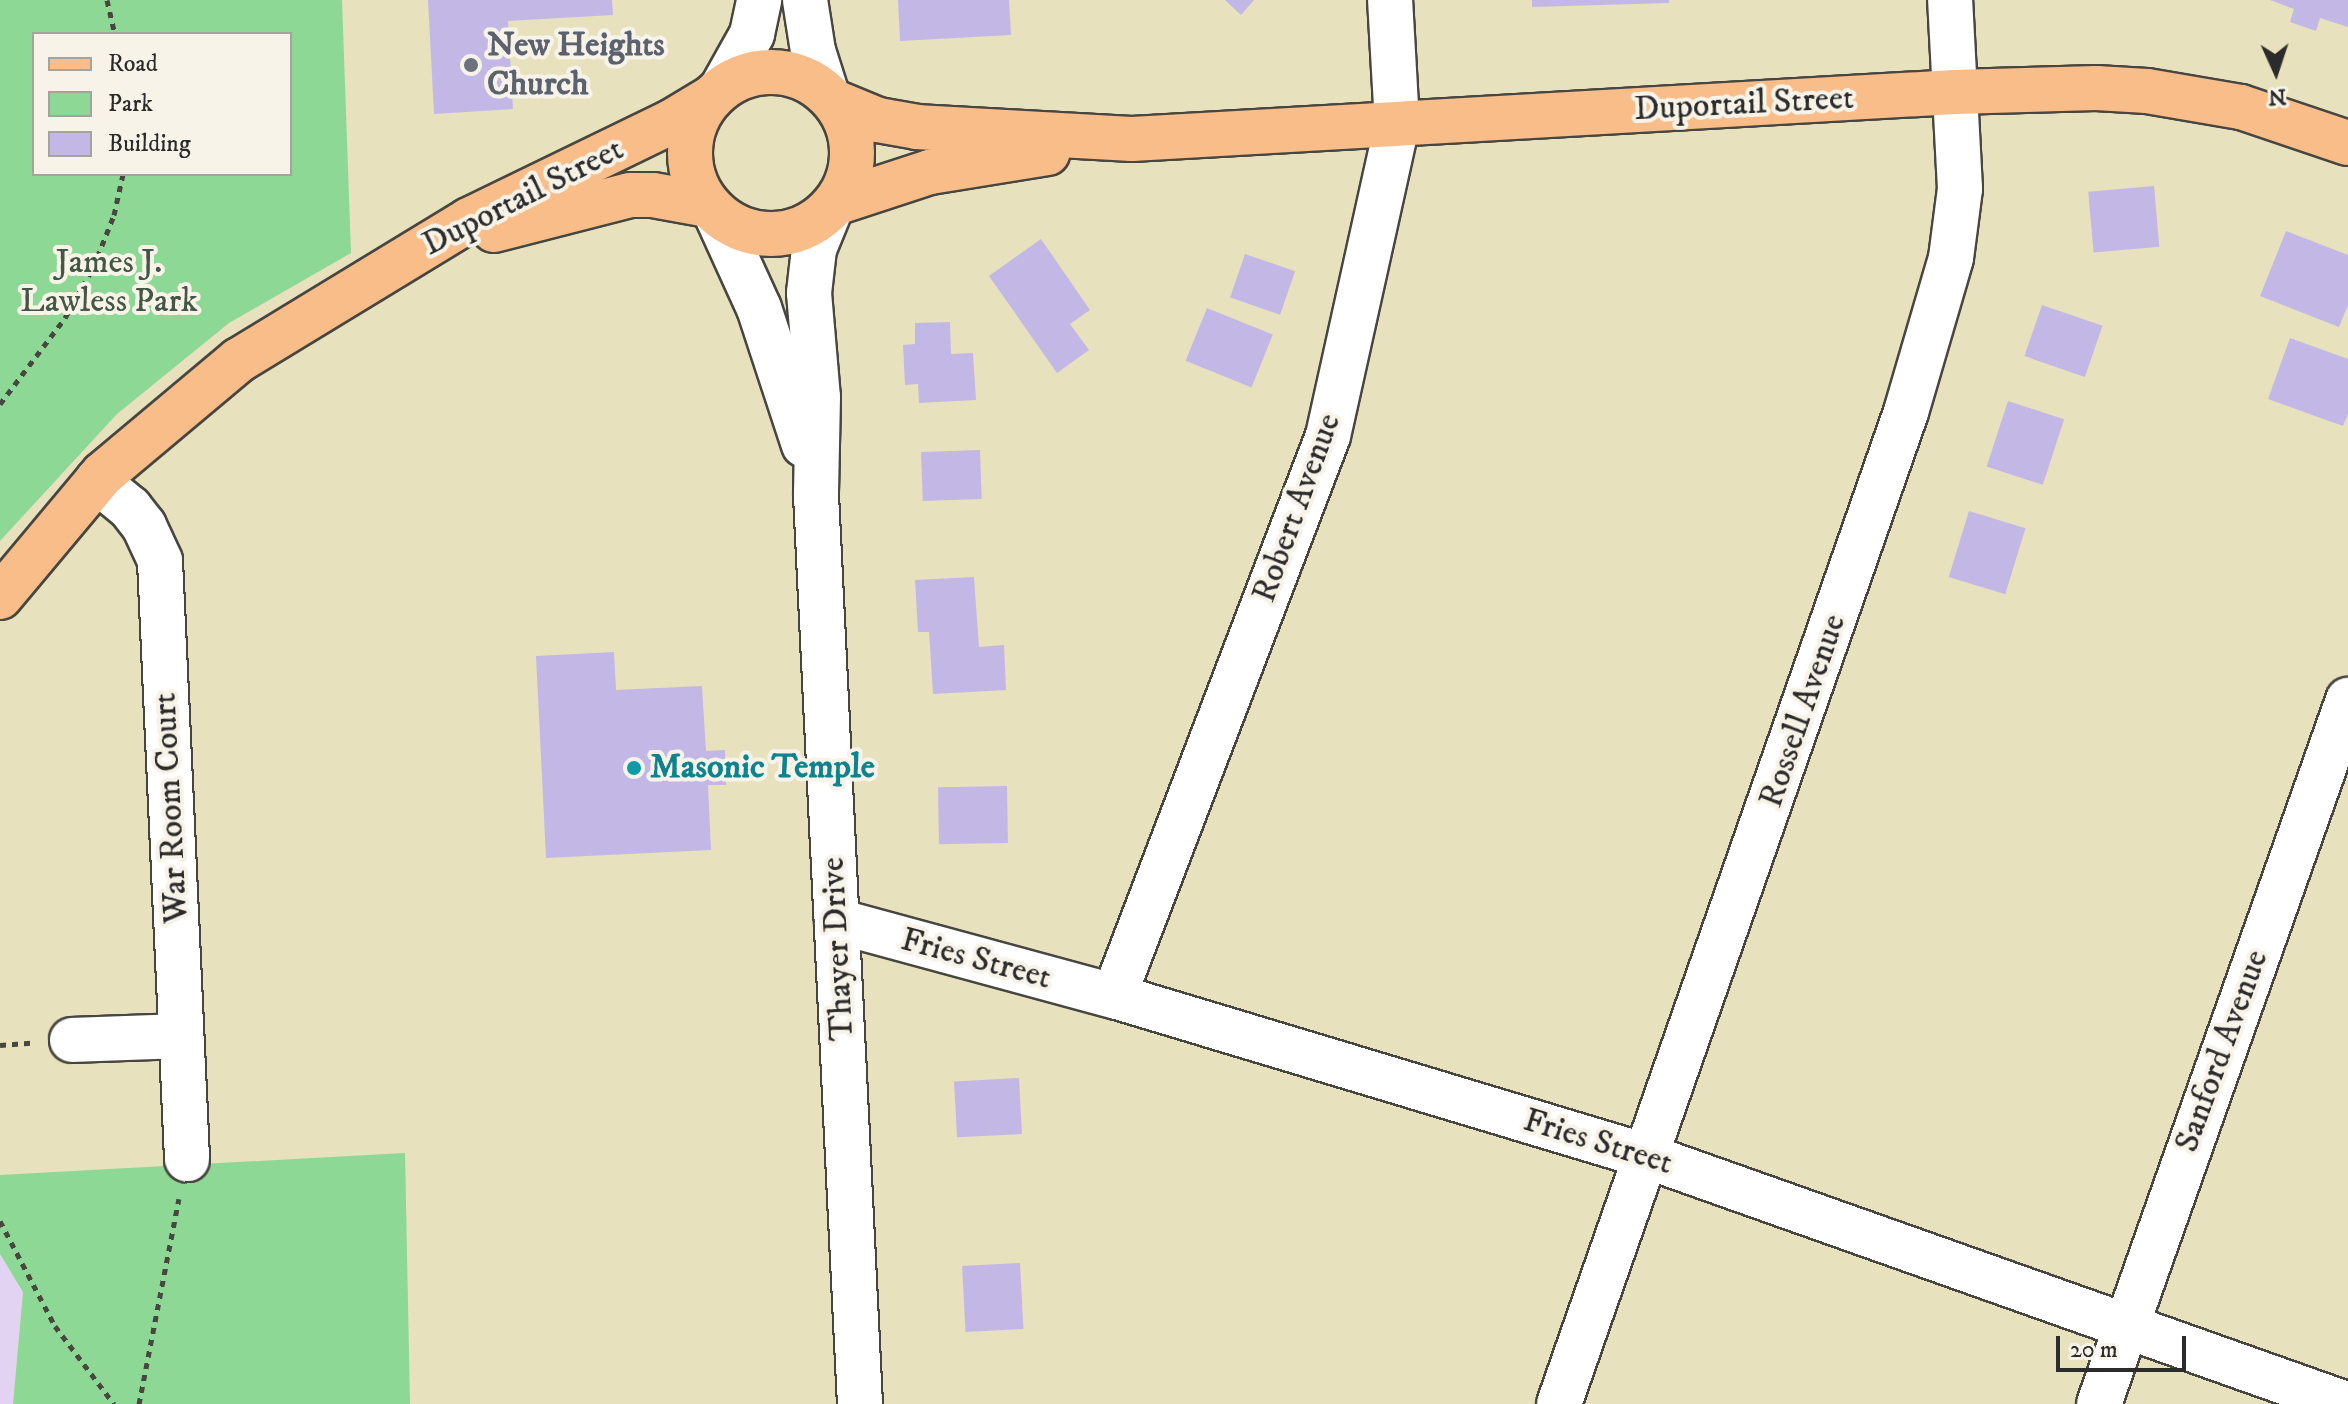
<!DOCTYPE html>
<style>
body{margin:0}
#map{position:relative;width:2348px;height:1404px;overflow:hidden;background:#e8e1be;font-family:"IM FELL DW Pica",serif}
div>[style]{position:absolute}
.built>*{inset:0;background:#e3d3f2}
.green>*{inset:0;background:#8dd894}
.building>*{inset:0;background:#c3b7e6;transform-origin:0 0}
.path>*{height:5px;margin-top:-2.5px;transform-origin:0;background:repeating-linear-gradient(90deg,#474641 0 6px,transparent 0 12px)}
.roads{filter:drop-shadow(2px 0 #474641) drop-shadow(-2px 0 #474641) drop-shadow(0 2px #474641) drop-shadow(0 -2px #474641)}
.minor>*{height:44px;margin:-22px;padding:0 22px;transform-origin:22px;border-radius:22px;background:#fff}
.major>*{height:44px;margin:-22px;padding:0 22px;transform-origin:22px;border-radius:22px;background:#f8bd89}
.major>.ring{margin:-22px;padding:0;box-sizing:content-box;background:none;border:44px solid #f8bd89;border-radius:50%}
.dots>*{width:22px;height:22px;translate:-50% -50%;box-sizing:border-box;border:4px solid #f7f3e8;border-radius:50%}
span{translate:-50% -50%;white-space:nowrap;text-align:center;line-height:1.15;-webkit-text-stroke:8px #f7f3e8;paint-order:stroke}
.worship-label{font-size:34px;color:#5b616d;font-weight:700}
.left{translate:0 -50%;text-align:left}
.street-label{font-size:34px;color:#2b2b2b}
.park-label{font-size:34px;color:#445645}
.culture-label{font-size:34px;color:#0d838f;font-weight:700}
.legend{position:absolute;left:32px;top:32px;width:260px;height:144px;box-sizing:border-box;background:#f7f3e8;border:2px solid #a5a39c;margin:0;padding:10px 14px;list-style:none;font-size:24px;color:#2b2b2b}
.legend li{display:flex;align-items:center;gap:16px;height:40px}
.legend b{width:40px;border:2px solid #a5a39c}
.north{position:absolute;left:2236px;top:32px;width:80px;height:80px;-webkit-text-stroke:6px #f7f3e8;paint-order:stroke;rotate:177deg;font-size:22px;font-weight:700;line-height:32px;text-align:center;color:#2b2b2b}
.north::after{content:'';display:block;margin:auto;width:28px;height:36px;background:#2b2b2b;clip-path:polygon(50% 0,100% 100%,50% 72%,0 100%)}
.scale{position:absolute;left:2056px;top:1336px;width:130px;height:36px;box-sizing:border-box;border:4px solid #2b2b2b;border-top:0;padding-left:10px;font-size:24px;line-height:28px;white-space:nowrap;color:#2b2b2b;-webkit-text-stroke:6px #f7f3e8;paint-order:stroke}
</style>
<div id="map">
<div class="built">
<div style="clip-path:polygon(0 1254px,23px 1292px,13px 1404px,0 1404px)"></div>
</div>
<div class="green">
<div style="clip-path:polygon(evenodd,0 0,342px 0,351px 253px,229px 323px,117px 414px,0 541px,0 0,290px 34px,290px 174px,34px 174px,34px 34px,290px 34px)"></div>
<div style="clip-path:polygon(405px 1153px,410px 1404px,13px 1404px,23px 1292px,0 1254px,0 1175px)"></div>
</div>
<div class="building">
<div style="clip-path:polygon(428px 0,612px 0,613px 15px,508px 21px,513px 109px,434px 114px)"></div>
<div style="clip-path:polygon(898px 0,1009px 0,1011px 35px,900px 41px)"></div>
<div style="clip-path:polygon(1225px 0,1254px 0,1241px 15px)"></div>
<div style="clip-path:polygon(1532px 0,1669px 0,1669px 3px,1532px 7px)"></div>
<div style="clip-path:polygon(2270px 0,2348px 0,2348px 27px,2320px 18px,2316px 31px,2290px 22px,2294px 9px)"></div>
<div style="left:2154px;top:186px;width:61px;height:66px;rotate:85deg"></div>
<div style="clip-path:polygon(2286px 231px,2348px 255px,2348px 305px,2339px 327px,2260px 296px)"></div>
<div style="clip-path:polygon(1041px 239px,1090px 310px,1070px 324px,1089px 350px,1057px 373px,989px 276px)"></div>
<div style="left:1245px;top:254px;width:53px;height:46px;rotate:19deg"></div>
<div style="left:2042px;top:305px;width:64px;height:54px;rotate:19deg"></div>
<div style="left:1207px;top:308px;width:71px;height:57px;rotate:22deg"></div>
<div style="clip-path:polygon(950px 322px,951px 354px,973px 353px,976px 400px,919px 403px,918px 384px,905px 385px,903px 345px,915px 344px,915px 323px)"></div>
<div style="clip-path:polygon(2290px 338px,2348px 359px,2348px 414px,2343px 426px,2268px 399px)"></div>
<div style="left:2008px;top:401px;width:59px;height:69px;rotate:18deg"></div>
<div style="left:980px;top:450px;width:49px;height:59px;rotate:88deg"></div>
<div style="left:1969px;top:511px;width:59px;height:69px;rotate:17deg"></div>
<div style="clip-path:polygon(974px 577px,979px 647px,1004px 645px,1006px 690px,933px 694px,929px 632px,918px 632px,915px 580px)"></div>
<div style="clip-path:polygon(614px 652px,616px 690px,702px 686px,706px 751px,725px 750px,726px 785px,708px 785px,711px 850px,546px 858px,536px 656px)"></div>
<div style="left:1007px;top:786px;width:57px;height:69px;rotate:89deg"></div>
<div style="left:1019px;top:1078px;width:56px;height:65px;rotate:87deg"></div>
<div style="left:1020px;top:1263px;width:66px;height:58px;rotate:87deg"></div>
</div>
<div class="path">
<div style="left:107px;top:0;width:35px;rotate:77deg"></div>
<div style="left:0;top:404px;width:108px;rotate:-52.9deg"></div>
<div style="left:65px;top:318px;width:57px;rotate:-60.8deg"></div>
<div style="left:93px;top:268px;width:57px;rotate:-68.4deg"></div>
<div style="left:114px;top:215px;width:42px;rotate:-77.6deg"></div>
<div style="left:0;top:1045px;width:31px;rotate:-4deg"></div>
<div style="left:0;top:1221px;width:119px;rotate:62.4deg"></div>
<div style="left:55px;top:1326px;width:98px;rotate:52.9deg"></div>
<div style="left:139px;top:1404px;width:209px;rotate:-79deg"></div>
</div>
<div class="roads">
<div class="minor">
<div style="left:805px;top:0;width:52px;rotate:81.1deg"></div>
<div style="left:813px;top:51px;width:43px;rotate:72.4deg"></div>
<div style="left:722px;top:88px;width:62px;rotate:-60.9deg"></div>
<div style="left:752px;top:34px;width:35px;rotate:-78deg"></div>
<div style="left:830px;top:210px;width:42px;rotate:112.3deg"></div>
<div style="left:814px;top:249px;width:44px;rotate:96.5deg"></div>
<div style="left:809px;top:293px;width:104px;rotate:85.1deg"></div>
<div style="left:818px;top:397px;width:98px;rotate:91.2deg"></div>
<div style="left:816px;top:495px;width:910px;rotate:87.23deg"></div>
<div style="left:717px;top:216px;width:101px;rotate:65.5deg"></div>
<div style="left:759px;top:308px;width:144px;rotate:71.8deg"></div>
<div style="left:97px;top:481px;width:43px;rotate:39.3deg"></div>
<div style="left:130px;top:508px;width:23px;rotate:52deg"></div>
<div style="left:144px;top:526px;width:38px;rotate:65deg"></div>
<div style="left:160px;top:561px;width:599px;rotate:87.41deg"></div>
<div style="left:837px;top:921px;width:287px;rotate:15.2deg"></div>
<div style="left:1114px;top:996px;width:559px;rotate:16.75deg"></div>
<div style="left:1649px;top:1157px;width:739px;rotate:19.51deg"></div>
<div style="left:1114px;top:996px;width:599px;rotate:-69.09deg"></div>
<div style="left:1328px;top:436px;width:320px;rotate:-77.5deg"></div>
<div style="left:1397px;top:124px;width:124px;rotate:-93.2deg"></div>
<div style="left:72px;top:1040px;width:109px;rotate:-2.1deg"></div>
<div style="left:1559px;top:1404px;width:1051px;rotate:-70.72deg"></div>
<div style="left:1906px;top:412px;width:160px;rotate:-73.7deg"></div>
<div style="left:1951px;top:258px;width:70px;rotate:-82.6deg"></div>
<div style="left:1960px;top:189px;width:189px;rotate:-93deg"></div>
<div style="left:2099px;top:1404px;width:747px;rotate:-70.52deg"></div>
</div>
<div class="major">
<div class="ring" style="left:690px;top:72px;width:118px;height:118px"></div>
<div style="left:837px;top:103px;width:44px;rotate:22.5deg"></div>
<div style="left:878px;top:120px;width:39px;rotate:10deg"></div>
<div style="left:916px;top:127px;width:216px;rotate:3.2deg"></div>
<div style="left:1132px;top:139px;width:824px;rotate:-3.27deg"></div>
<div style="left:1955px;top:92px;width:141px;rotate:-1.6deg"></div>
<div style="left:2096px;top:88px;width:51px;rotate:3.4deg"></div>
<div style="left:2147px;top:91px;width:95px;rotate:9.7deg"></div>
<div style="left:2241px;top:107px;width:113px;rotate:18.6deg"></div>
<div style="left:838px;top:202px;width:97px;rotate:-18.1deg"></div>
<div style="left:930px;top:172px;width:119px;rotate:-9.2deg"></div>
<div style="left:494px;top:230px;width:140px;rotate:-14.4deg"></div>
<div style="left:630px;top:195px;width:23px"></div>
<div style="left:653px;top:195px;width:56px;rotate:10.3deg"></div>
<div style="left:0;top:597px;width:160px;rotate:-50.1deg"></div>
<div style="left:103px;top:474px;width:177px;rotate:-40deg"></div>
<div style="left:239px;top:360px;width:269px;rotate:-31.3deg"></div>
<div style="left:469px;top:220px;width:225px;rotate:-25.9deg"></div>
<div style="left:671px;top:122px;width:47px;rotate:-31deg"></div>
</div>
</div>
<div class="dots">
<div style="left:471px;top:65px;background:#6b7280"></div>
<div style="left:634px;top:768px;background:#0f9aa8"></div>
</div>
<div class="worship-label">
<span class="left" style="left:487px;top:65px">New Heights<br>Church</span>
</div>
<div class="street-label">
<span style="left:1744px;top:104px;rotate:-3deg">Duportail Street</span>
<span style="left:523px;top:197px;rotate:-27deg">Duportail Street</span>
<span style="left:1297px;top:508px;rotate:-70deg">Robert Avenue</span>
<span style="left:1803px;top:711px;rotate:-71deg">Rossell Avenue</span>
<span style="left:171px;top:808px;rotate:-93deg">War Room Court</span>
<span style="left:838px;top:949px;rotate:-93deg">Thayer Drive</span>
<span style="left:976px;top:959px;rotate:15deg">Fries Street</span>
<span style="left:2222px;top:1051px;rotate:-70deg">Sanford Avenue</span>
<span style="left:1598px;top:1142px;rotate:17deg">Fries Street</span>
</div>
<div class="park-label">
<span style="left:109px;top:282px">James J.<br>Lawless Park</span>
</div>
<div class="culture-label">
<span class="left" style="left:650px;top:768px">Masonic Temple</span>
</div>
<ul class="legend">
<li><b style="height:10px;background:#f8bd89"></b>Road</li>
<li><b style="height:22px;background:#8dd894"></b>Park</li>
<li><b style="height:22px;background:#c3b7e6"></b>Building</li>
</ul>
<div class="north">N</div>
<div class="scale">20 m</div>
</div>
